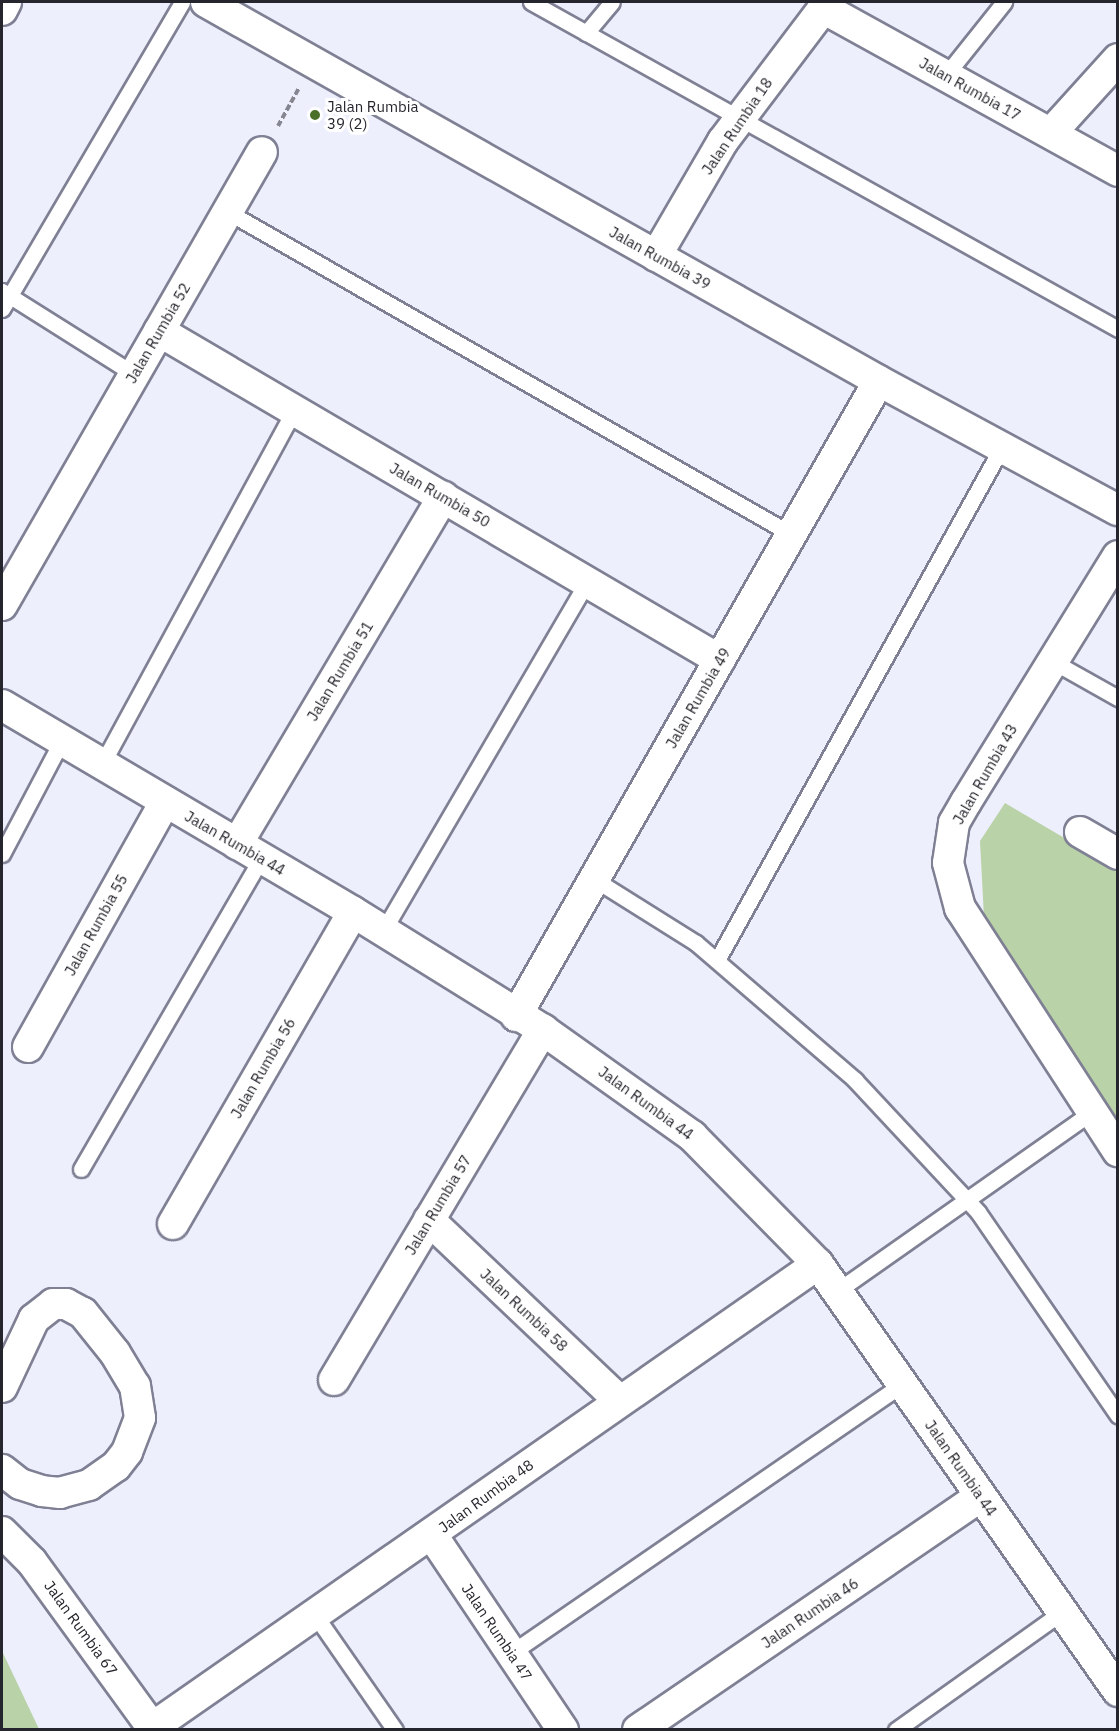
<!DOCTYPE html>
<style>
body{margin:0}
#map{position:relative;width:1119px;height:1731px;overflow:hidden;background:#eeeffc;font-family:"IBM Plex Sans",sans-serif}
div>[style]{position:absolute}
.green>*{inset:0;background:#b9d2a8}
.path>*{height:4px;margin-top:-2px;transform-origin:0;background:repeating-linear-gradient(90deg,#868691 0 6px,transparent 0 9px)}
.roads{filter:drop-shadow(2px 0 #7f8094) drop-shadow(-2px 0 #7f8094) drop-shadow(0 2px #7f8094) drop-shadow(0 -2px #7f8094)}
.lane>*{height:15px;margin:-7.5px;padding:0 7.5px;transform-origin:7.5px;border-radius:7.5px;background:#fff}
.street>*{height:30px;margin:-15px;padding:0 15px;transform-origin:15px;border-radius:15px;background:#fff}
.dots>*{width:16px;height:16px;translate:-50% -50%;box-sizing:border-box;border:3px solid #fff;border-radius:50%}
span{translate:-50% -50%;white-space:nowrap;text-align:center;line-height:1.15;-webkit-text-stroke:6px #fff;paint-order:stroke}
.street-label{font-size:15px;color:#25252d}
.poi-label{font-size:15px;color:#25252d}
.left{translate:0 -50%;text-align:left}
.frame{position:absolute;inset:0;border:3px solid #25252d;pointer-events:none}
</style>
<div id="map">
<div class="green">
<div style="clip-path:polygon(1005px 803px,1117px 869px,1117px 1119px,984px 918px,980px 841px)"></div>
<div style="clip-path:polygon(2px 1651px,39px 1729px,2px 1729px)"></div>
</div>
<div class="path">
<div style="left:278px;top:126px;width:43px;rotate:-61.1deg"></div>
</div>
<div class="roads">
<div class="lane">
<div style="left:531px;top:2px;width:672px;rotate:29.12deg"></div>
<div style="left:586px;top:33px;width:40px;rotate:-50deg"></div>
<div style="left:945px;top:76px;width:95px;rotate:-51.4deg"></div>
<div style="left:228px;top:212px;width:649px;rotate:29.77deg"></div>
<div style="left:2px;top:291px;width:156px;rotate:32.2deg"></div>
<div style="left:2px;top:309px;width:356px;rotate:-59.6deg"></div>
<div style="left:1052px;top:661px;width:76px;rotate:29.3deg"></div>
<div style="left:102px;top:764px;width:403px;rotate:-61.5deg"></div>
<div style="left:2px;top:854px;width:129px;rotate:-62.2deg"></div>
<div style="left:594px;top:879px;width:120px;rotate:32.1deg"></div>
<div style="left:696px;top:943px;width:210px;rotate:40.7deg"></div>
<div style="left:855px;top:1080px;width:180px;rotate:47deg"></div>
<div style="left:978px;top:1212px;width:247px;rotate:55.5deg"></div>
<div style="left:383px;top:931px;width:404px;rotate:-59.7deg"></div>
<div style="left:717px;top:960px;width:589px;rotate:-60.95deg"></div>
<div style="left:81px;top:1169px;width:359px;rotate:-59.9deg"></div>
<div style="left:837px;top:1291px;width:312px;rotate:-35.1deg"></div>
<div style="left:315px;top:1615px;width:140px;rotate:55.2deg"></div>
<div style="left:511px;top:1653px;width:475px;rotate:-34.5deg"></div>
<div style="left:896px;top:1730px;width:204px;rotate:-35.4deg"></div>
</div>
<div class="street">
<div style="left:206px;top:2px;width:772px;rotate:29.39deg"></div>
<div style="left:879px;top:381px;width:272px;rotate:28.4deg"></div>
<div style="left:823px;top:8px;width:337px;rotate:28.9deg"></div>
<div style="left:2px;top:10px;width:9px;rotate:-63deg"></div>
<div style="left:1051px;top:133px;width:100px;rotate:-47.8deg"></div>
<div style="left:656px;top:256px;width:133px;rotate:-59.8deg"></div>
<div style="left:723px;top:141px;width:174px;rotate:-52.9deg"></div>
<div style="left:159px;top:331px;width:650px;rotate:30.39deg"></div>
<div style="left:1118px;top:556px;width:289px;rotate:121.7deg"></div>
<div style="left:966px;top:802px;width:24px;rotate:120deg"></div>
<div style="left:954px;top:823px;width:40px;rotate:98.5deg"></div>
<div style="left:948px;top:863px;width:47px;rotate:75.1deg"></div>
<div style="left:960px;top:908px;width:290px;rotate:57deg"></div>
<div style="left:2px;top:605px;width:522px;rotate:-60.15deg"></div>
<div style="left:2px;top:705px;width:407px;rotate:30.5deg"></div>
<div style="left:353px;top:912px;width:224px;rotate:31.8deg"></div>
<div style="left:543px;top:1030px;width:183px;rotate:35.4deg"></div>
<div style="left:692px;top:1136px;width:180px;rotate:45.5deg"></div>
<div style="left:818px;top:1264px;width:522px;rotate:54.91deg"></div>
<div style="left:1080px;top:832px;width:44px;rotate:30.1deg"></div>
<div style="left:237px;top:844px;width:404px;rotate:-59.3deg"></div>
<div style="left:516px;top:1016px;width:731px;rotate:-60.25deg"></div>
<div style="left:28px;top:1047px;width:281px;rotate:-60.8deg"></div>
<div style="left:429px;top:1220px;width:262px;rotate:43.5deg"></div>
<div style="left:173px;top:1224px;width:360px;rotate:-60deg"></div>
<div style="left:334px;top:1380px;width:408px;rotate:-59.2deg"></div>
<div style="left:2px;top:1387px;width:75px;rotate:-64.8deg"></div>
<div style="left:34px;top:1319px;width:24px;rotate:-38deg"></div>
<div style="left:53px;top:1304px;width:13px"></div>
<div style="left:66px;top:1304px;width:19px;rotate:28deg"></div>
<div style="left:83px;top:1313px;width:51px;rotate:51.3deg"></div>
<div style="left:115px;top:1353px;width:39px;rotate:59deg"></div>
<div style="left:135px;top:1386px;width:32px;rotate:81deg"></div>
<div style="left:140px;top:1418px;width:36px;rotate:111deg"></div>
<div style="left:127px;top:1452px;width:18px;rotate:128deg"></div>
<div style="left:116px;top:1466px;width:33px;rotate:145deg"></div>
<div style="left:89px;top:1485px;width:30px;rotate:165deg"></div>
<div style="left:60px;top:1493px;width:18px;rotate:-174deg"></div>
<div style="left:42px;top:1491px;width:23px;rotate:-162deg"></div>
<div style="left:20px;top:1484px;width:23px;rotate:-142deg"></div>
<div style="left:2px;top:1532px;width:42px;rotate:45deg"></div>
<div style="left:32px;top:1562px;width:208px;rotate:54deg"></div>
<div style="left:432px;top:1535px;width:235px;rotate:56.1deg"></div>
<div style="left:153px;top:1727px;width:810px;rotate:-34.85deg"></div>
<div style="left:638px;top:1730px;width:415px;rotate:-34.3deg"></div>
</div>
</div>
<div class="dots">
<div style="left:315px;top:115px;background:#4a6f29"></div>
</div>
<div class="street-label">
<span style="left:970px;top:89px;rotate:29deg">Jalan Rumbia 17</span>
<span style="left:737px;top:126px;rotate:-56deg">Jalan Rumbia 18</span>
<span style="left:660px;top:258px;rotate:29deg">Jalan Rumbia 39</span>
<span style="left:158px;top:333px;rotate:-60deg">Jalan Rumbia 52</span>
<span style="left:440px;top:495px;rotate:30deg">Jalan Rumbia 50</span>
<span style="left:340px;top:671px;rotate:-59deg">Jalan Rumbia 51</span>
<span style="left:698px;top:698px;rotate:-60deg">Jalan Rumbia 49</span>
<span style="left:985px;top:774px;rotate:-60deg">Jalan Rumbia 43</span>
<span style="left:235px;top:843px;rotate:30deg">Jalan Rumbia 44</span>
<span style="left:96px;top:925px;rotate:-61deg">Jalan Rumbia 55</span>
<span style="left:263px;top:1068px;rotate:-60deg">Jalan Rumbia 56</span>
<span style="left:646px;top:1103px;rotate:36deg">Jalan Rumbia 44</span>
<span style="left:438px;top:1205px;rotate:-59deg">Jalan Rumbia 57</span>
<span style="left:524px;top:1310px;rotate:43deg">Jalan Rumbia 58</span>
<span style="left:961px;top:1468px;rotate:55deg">Jalan Rumbia 44</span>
<span style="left:486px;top:1496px;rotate:-36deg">Jalan Rumbia 48</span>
<span style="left:810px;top:1613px;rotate:-34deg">Jalan Rumbia 46</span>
<span style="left:81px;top:1628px;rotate:54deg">Jalan Rumbia 67</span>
<span style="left:497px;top:1632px;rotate:56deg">Jalan Rumbia 47</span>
</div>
<div class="poi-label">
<span class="left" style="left:327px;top:115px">Jalan Rumbia<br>39 (2)</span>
</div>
<div class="frame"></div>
</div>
